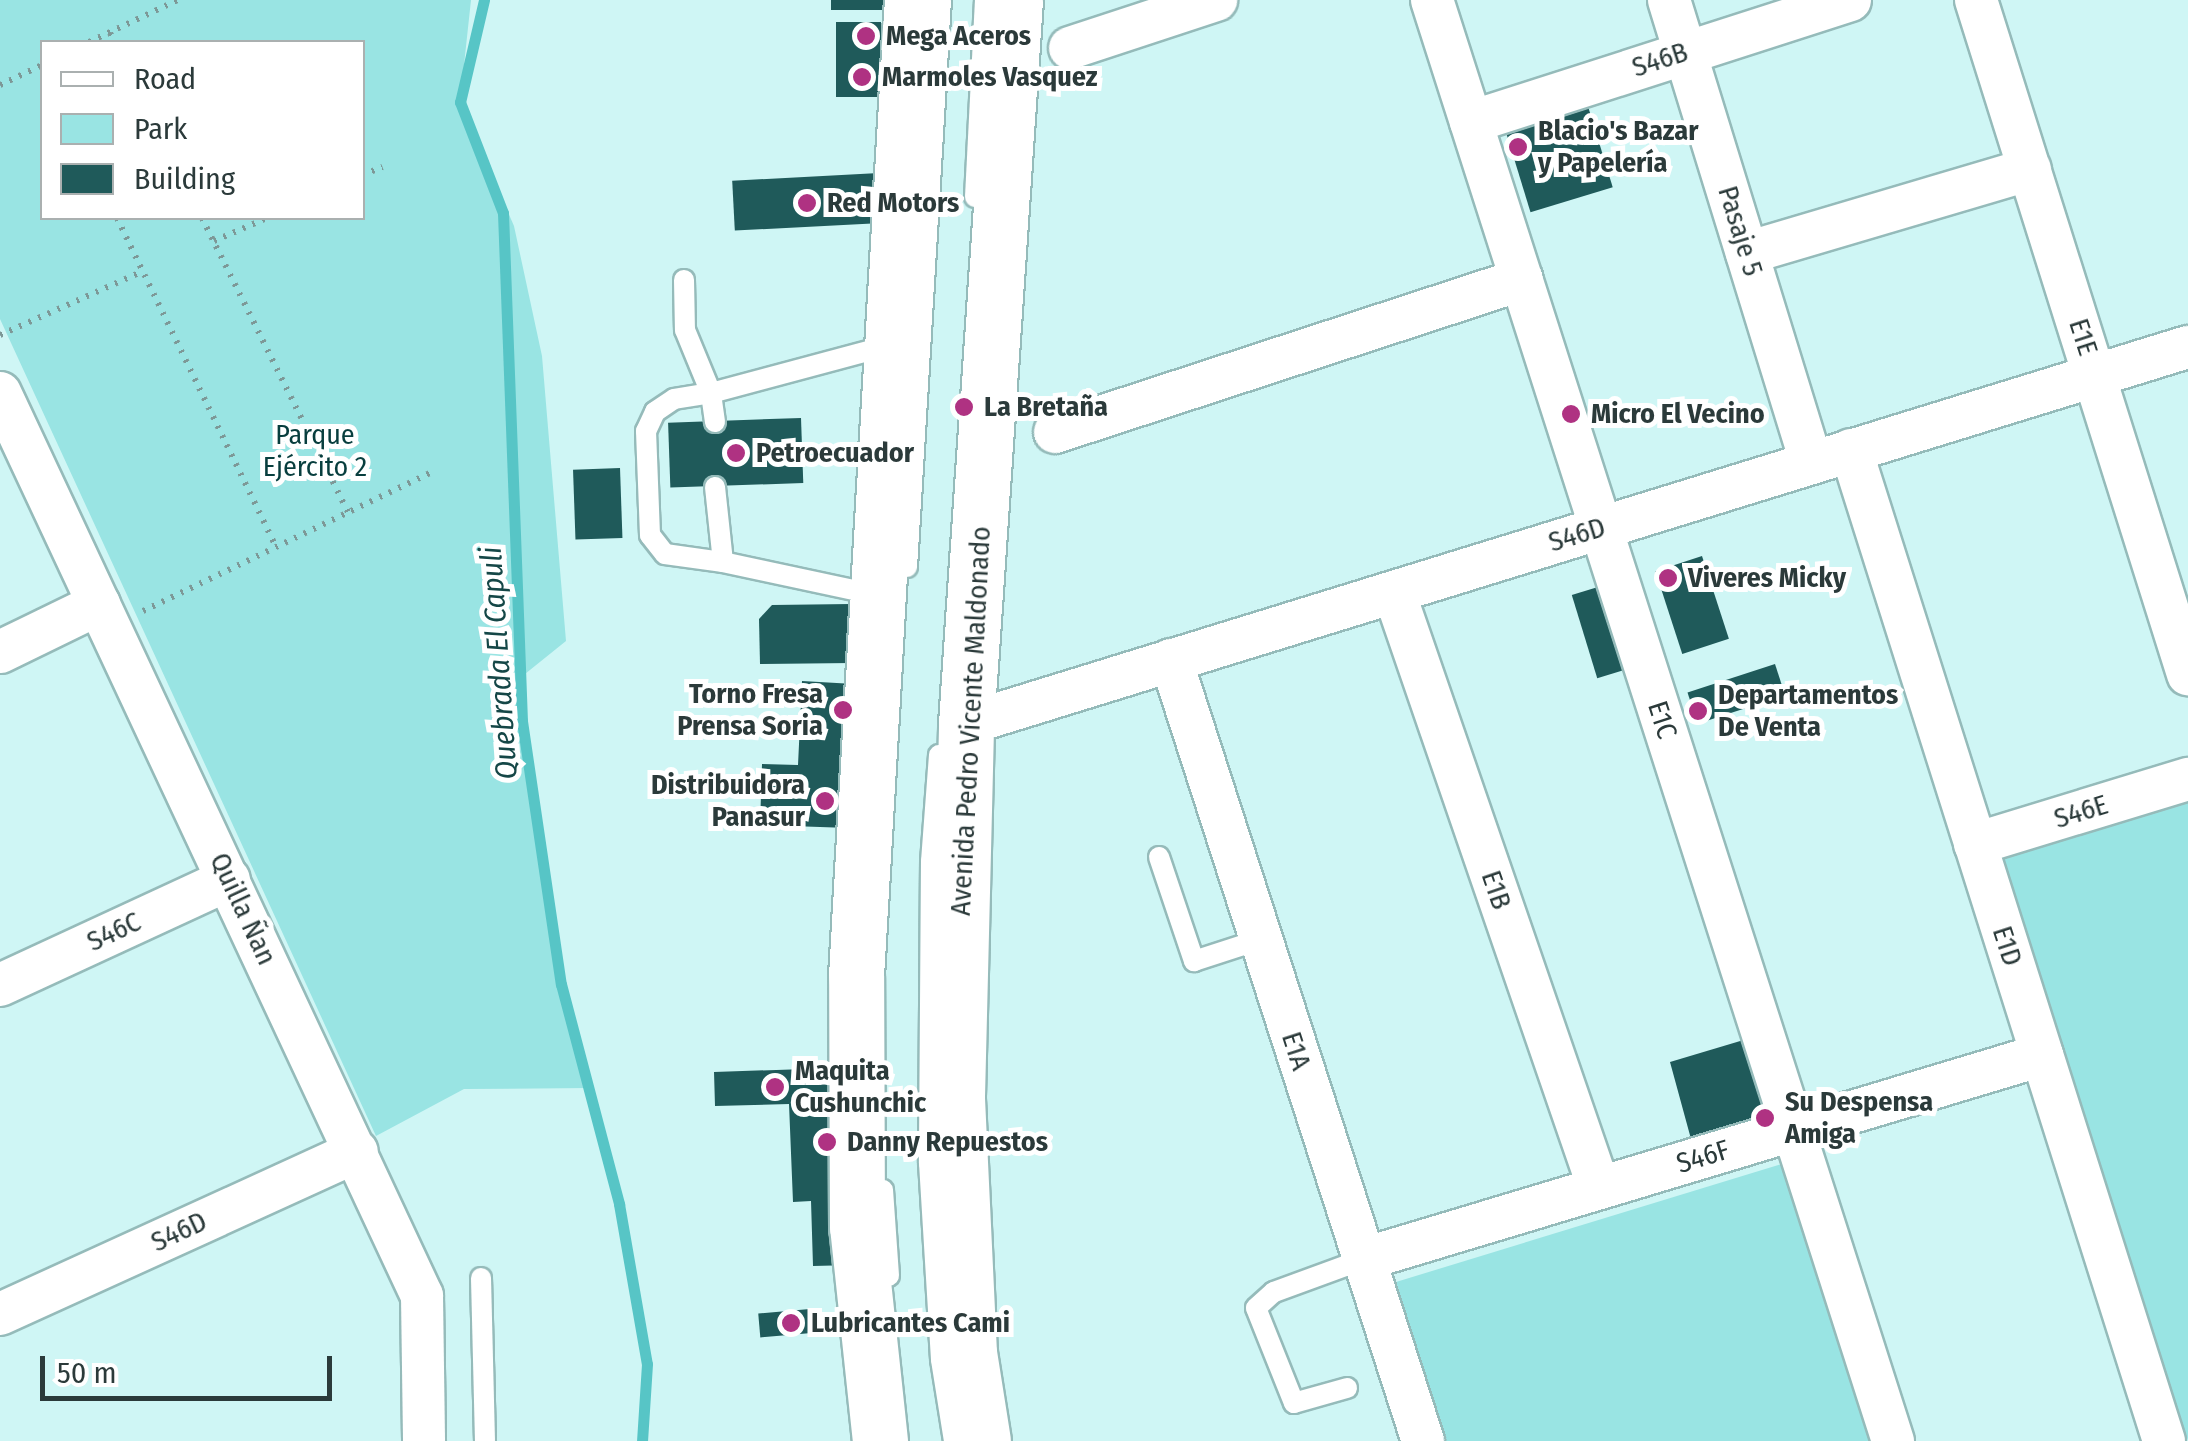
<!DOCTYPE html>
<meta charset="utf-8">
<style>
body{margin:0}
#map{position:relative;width:2188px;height:1441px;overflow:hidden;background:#cff6f5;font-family:"Fira Sans Condensed",sans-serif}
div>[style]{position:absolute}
.green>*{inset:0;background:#99e4e3}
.stream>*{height:11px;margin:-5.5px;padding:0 5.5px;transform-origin:5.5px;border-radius:5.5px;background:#57c5c6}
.building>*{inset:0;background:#1f5a5a;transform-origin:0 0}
.path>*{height:6px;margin-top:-3px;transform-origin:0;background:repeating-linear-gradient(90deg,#7d9897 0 2.5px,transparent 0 10.5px)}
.roads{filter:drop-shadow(2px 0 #95bbba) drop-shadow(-2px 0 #95bbba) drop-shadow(0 2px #95bbba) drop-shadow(0 -2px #95bbba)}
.service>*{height:20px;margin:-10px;padding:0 10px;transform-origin:10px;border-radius:10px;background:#fff}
.minor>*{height:42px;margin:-21px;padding:0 21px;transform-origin:21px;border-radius:21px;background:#fff}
.primary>*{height:55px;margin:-27.5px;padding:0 27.5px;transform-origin:27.5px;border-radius:27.5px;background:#fff}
.dots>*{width:28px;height:28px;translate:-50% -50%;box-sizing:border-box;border:5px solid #fff;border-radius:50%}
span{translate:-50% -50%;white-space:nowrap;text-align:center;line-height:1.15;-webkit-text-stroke:10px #fff;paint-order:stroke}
.poi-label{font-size:28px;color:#2b3a3a;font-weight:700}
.left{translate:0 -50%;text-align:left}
.right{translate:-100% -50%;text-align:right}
.street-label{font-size:28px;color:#2b3a3a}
.park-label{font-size:28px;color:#083e3e}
.water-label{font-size:30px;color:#154747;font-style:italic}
.legend{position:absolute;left:40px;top:40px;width:325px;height:180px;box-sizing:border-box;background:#fff;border:2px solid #aab0b0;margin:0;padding:12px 18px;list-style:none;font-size:30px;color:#2b3a3a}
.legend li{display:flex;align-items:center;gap:20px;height:50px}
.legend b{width:50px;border:2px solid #aab0b0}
.scale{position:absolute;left:40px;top:1356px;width:292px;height:45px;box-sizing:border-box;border:5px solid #2b3a3a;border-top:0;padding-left:12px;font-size:30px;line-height:35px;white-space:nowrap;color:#2b3a3a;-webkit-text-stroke:8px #fff;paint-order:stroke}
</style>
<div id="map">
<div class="green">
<div style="clip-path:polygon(evenodd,0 0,471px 0,460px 102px,514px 226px,542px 356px,566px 641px,520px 678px,561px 984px,589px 1088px,464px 1089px,376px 1136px,0 319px,0 0,362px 42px,362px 218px,42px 218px,42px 42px,362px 42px)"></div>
<div style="clip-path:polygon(2188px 795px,2188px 1441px,1999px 856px)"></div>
<div style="clip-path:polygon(1785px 1163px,1871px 1441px,1446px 1441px,1396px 1282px)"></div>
</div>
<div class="stream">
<div style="left:484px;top:0;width:105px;rotate:103.2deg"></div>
<div style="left:460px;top:102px;width:119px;rotate:68.8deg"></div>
<div style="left:503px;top:213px;width:508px;rotate:87.86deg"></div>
<div style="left:522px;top:721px;width:266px;rotate:81.6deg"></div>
<div style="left:561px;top:984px;width:228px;rotate:75.2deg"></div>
<div style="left:619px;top:1204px;width:162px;rotate:80.1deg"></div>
<div style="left:647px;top:1364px;width:77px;rotate:93.7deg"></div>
</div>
<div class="building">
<div style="left:831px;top:0;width:61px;height:10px"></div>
<div style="left:836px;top:22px;width:45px;height:75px"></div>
<div style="left:1587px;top:103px;width:88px;height:86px;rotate:73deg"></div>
<div style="left:879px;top:173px;width:50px;height:147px;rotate:87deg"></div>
<div style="left:801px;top:418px;width:65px;height:133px;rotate:88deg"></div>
<div style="left:620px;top:468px;width:70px;height:47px;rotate:88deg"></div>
<div style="left:1702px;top:556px;width:87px;height:49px;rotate:72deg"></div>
<div style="left:1611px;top:583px;width:87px;height:41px;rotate:73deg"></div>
<div style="clip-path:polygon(851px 604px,852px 663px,760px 664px,759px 619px,772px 605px)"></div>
<div style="left:1775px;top:664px;width:33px;height:92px;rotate:72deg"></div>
<div style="clip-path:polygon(802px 681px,854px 684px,849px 828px,760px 825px,762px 764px,798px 765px)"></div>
<div style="clip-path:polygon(1757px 1036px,1778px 1113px,1694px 1150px,1670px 1062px)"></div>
<div style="clip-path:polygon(834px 1068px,853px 1265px,813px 1266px,811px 1201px,793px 1202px,789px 1104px,715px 1106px,714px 1072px)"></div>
<div style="left:821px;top:1308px;width:24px;height:63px;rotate:85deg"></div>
</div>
<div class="path">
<div style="left:110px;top:33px;width:10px;rotate:61deg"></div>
<div style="left:89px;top:42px;width:98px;rotate:-25.3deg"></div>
<div style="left:0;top:85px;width:47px;rotate:-25.5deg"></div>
<div style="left:362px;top:175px;width:22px;rotate:-21deg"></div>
<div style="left:117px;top:218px;width:365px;rotate:64.2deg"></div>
<div style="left:202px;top:218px;width:328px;rotate:63.6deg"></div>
<div style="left:214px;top:241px;width:58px;rotate:-23.5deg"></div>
<div style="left:0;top:335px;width:157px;rotate:-24.1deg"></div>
<div style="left:143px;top:611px;width:323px;rotate:-25.7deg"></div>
</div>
<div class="roads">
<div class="service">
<div style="left:975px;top:197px;width:197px;rotate:-87.1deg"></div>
<div style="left:684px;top:280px;width:50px;rotate:88.9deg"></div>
<div style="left:685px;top:330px;width:68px;rotate:67.6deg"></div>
<div style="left:711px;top:393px;width:37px;rotate:171deg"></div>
<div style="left:674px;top:399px;width:23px;rotate:146deg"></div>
<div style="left:655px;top:412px;width:21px;rotate:115deg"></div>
<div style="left:646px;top:431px;width:104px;rotate:87.8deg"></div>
<div style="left:650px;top:535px;width:24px;rotate:52deg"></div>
<div style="left:665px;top:554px;width:59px;rotate:7.9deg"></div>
<div style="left:715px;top:422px;width:29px;rotate:-98deg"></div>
<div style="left:711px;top:393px;width:182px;rotate:-15deg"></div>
<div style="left:715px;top:487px;width:75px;rotate:83.9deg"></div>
<div style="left:723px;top:562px;width:157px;rotate:12.1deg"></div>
<div style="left:907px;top:567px;width:568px;rotate:-86.57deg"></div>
<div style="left:939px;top:755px;width:106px;rotate:94.3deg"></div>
<div style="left:931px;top:861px;width:302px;rotate:90.4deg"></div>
<div style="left:929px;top:1163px;width:197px;rotate:86.5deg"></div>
<div style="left:941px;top:1360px;width:82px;rotate:80.9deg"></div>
<div style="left:1159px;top:857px;width:110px;rotate:71.4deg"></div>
<div style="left:1194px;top:961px;width:68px;rotate:-17.9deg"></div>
<div style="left:883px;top:1190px;width:86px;rotate:86deg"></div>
<div style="left:481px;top:1278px;width:163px;rotate:88.6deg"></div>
<div style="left:1347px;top:1388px;width:55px;rotate:164.2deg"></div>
<div style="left:1294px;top:1403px;width:102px;rotate:-111.8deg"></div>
<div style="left:1256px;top:1308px;width:24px;rotate:-42deg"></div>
<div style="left:1274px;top:1292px;width:96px;rotate:-20.1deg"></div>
</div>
<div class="minor">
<div style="left:1432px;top:0;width:1513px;rotate:72.26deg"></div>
<div style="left:1669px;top:0;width:484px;rotate:72.9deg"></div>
<div style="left:1976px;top:0;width:707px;rotate:72.54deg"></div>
<div style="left:1070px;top:48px;width:154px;rotate:-18.2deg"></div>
<div style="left:1471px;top:122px;width:398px;rotate:-17.8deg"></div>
<div style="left:1747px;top:253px;width:295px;rotate:-16.5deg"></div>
<div style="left:0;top:393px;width:997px;rotate:64.95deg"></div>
<div style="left:422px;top:1296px;width:145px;rotate:89.2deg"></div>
<div style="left:1055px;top:432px;width:491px;rotate:-18.1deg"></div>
<div style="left:1851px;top:450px;width:1039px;rotate:72.47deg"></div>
<div style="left:1394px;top:592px;width:630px;rotate:71.02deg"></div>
<div style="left:0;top:652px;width:110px;rotate:-25.9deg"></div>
<div style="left:1171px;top:660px;width:821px;rotate:72.12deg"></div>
<div style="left:966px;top:724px;width:1279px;rotate:-17.15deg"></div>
<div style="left:1975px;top:844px;width:223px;rotate:-17deg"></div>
<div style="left:0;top:985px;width:252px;rotate:-24.8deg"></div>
<div style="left:1364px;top:1259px;width:708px;rotate:-16.75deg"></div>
<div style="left:0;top:1314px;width:392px;rotate:-24.5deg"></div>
</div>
<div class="primary">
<div style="left:880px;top:1441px;width:215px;rotate:-96.1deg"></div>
<div style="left:857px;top:1227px;width:251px;rotate:-90.2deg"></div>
<div style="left:856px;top:976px;width:978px;rotate:-86.72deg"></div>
<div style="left:983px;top:1441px;width:89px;rotate:-99deg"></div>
<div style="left:969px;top:1353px;width:257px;rotate:-92.7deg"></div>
<div style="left:957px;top:1096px;width:372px;rotate:-88.6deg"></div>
<div style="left:966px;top:724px;width:726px;rotate:-86.13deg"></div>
</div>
</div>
<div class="dots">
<div style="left:866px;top:36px;background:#af3282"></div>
<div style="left:862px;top:77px;background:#af3282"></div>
<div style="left:1518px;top:147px;background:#af3282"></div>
<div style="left:807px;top:203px;background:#af3282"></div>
<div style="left:964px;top:407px;background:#af3282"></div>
<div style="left:1571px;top:414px;background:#af3282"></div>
<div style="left:736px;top:453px;background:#af3282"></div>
<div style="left:1668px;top:578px;background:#af3282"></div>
<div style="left:843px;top:710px;background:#af3282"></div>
<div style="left:1698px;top:711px;background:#af3282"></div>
<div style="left:825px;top:801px;background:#af3282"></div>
<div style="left:775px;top:1087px;background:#af3282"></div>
<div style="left:1765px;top:1118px;background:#af3282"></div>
<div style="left:827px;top:1142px;background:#af3282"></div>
<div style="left:791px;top:1323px;background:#af3282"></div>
</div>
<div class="poi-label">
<span class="left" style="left:886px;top:36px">Mega Aceros</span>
<span class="left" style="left:882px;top:77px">Marmoles Vasquez</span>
<span class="left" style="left:1538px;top:147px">Blacio's Bazar<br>y Papelería</span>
<span class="left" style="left:827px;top:203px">Red Motors</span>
<span class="left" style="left:984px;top:407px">La Bretaña</span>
<span class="left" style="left:1591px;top:414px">Micro El Vecino</span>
<span class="left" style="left:756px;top:453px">Petroecuador</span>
<span class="left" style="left:1688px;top:578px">Viveres Micky</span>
<span class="right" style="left:823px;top:710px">Torno Fresa<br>Prensa Soria</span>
<span class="left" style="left:1718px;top:711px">Departamentos<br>De Venta</span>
<span class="right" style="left:805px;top:801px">Distribuidora<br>Panasur</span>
<span class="left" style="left:795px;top:1087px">Maquita<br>Cushunchic</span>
<span class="left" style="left:1785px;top:1118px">Su Despensa<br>Amiga</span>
<span class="left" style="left:847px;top:1142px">Danny Repuestos</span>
<span class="left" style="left:811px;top:1323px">Lubricantes Cami</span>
</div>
<div class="street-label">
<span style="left:1660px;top:60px;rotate:-18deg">S46B</span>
<span style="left:1740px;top:231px;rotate:73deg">Pasaje 5</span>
<span style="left:2083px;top:337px;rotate:72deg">E1E</span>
<span style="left:1577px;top:535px;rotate:-17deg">S46D</span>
<span style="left:1662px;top:720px;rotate:72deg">E1C</span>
<span style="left:971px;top:721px;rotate:-87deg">Avenida Pedro Vicente Maldonado</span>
<span style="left:2081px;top:812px;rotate:-17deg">S46E</span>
<span style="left:1496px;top:890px;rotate:71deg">E1B</span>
<span style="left:243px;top:909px;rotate:65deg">Quilla Ñan</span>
<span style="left:114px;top:932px;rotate:-25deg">S46C</span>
<span style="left:2007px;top:946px;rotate:72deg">E1D</span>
<span style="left:1296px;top:1051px;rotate:72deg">E1A</span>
<span style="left:1703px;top:1157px;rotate:-17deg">S46F</span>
<span style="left:179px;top:1232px;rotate:-25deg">S46D</span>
</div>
<div class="park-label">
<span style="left:315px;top:451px">Parque<br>Ejército 2</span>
</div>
<div class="water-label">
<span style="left:499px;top:663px;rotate:-94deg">Quebrada El Capuli</span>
</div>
<ul class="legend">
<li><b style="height:12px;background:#fff"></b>Road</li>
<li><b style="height:28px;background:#99e4e3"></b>Park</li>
<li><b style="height:28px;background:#1f5a5a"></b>Building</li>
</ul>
<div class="scale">50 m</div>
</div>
